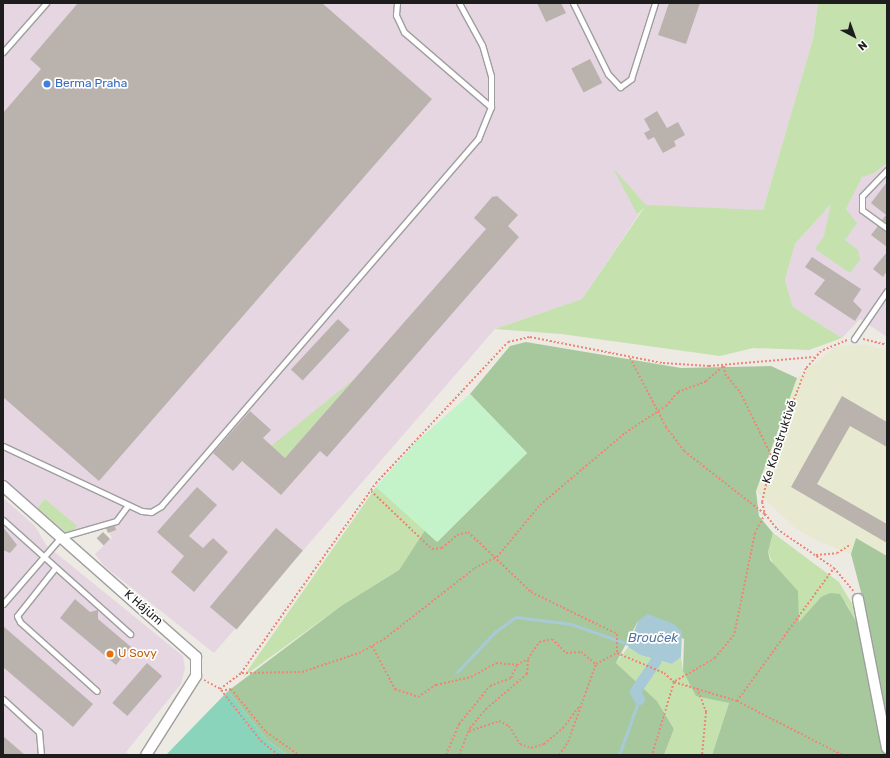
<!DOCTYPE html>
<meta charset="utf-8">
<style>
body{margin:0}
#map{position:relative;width:890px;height:758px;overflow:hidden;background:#edeae3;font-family:Rubik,sans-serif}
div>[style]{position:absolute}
.industrial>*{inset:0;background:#e5d6e2}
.farmland>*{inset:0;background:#e7ead0}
.grass>*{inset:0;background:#c5e2ae;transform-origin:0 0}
.forest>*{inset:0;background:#a7c89c}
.park>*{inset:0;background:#c4f3ca}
.pitch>*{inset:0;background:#89d4bb}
.water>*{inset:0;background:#a8c9d6}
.stream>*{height:3px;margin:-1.5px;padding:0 1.5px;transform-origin:1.5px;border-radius:1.5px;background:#a8c9d6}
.canal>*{height:11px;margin:-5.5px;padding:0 5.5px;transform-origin:5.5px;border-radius:5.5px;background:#a8c9d6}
.building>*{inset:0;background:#bab3ad;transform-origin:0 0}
.path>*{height:2px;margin-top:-1px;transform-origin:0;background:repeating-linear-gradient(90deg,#eb8876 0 2px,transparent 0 4px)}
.roads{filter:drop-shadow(1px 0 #9e9e9e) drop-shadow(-1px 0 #9e9e9e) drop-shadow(0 1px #9e9e9e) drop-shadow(0 -1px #9e9e9e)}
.service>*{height:5px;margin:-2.5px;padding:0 2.5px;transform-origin:2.5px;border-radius:2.5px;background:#fff}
.minor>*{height:10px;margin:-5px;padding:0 5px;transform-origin:5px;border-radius:5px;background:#fff}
.dots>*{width:11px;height:11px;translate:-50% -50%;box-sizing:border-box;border:2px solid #fff;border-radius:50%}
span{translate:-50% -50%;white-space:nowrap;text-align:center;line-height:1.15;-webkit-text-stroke:3.5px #fff;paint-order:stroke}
.shop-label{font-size:12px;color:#366cbe}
.left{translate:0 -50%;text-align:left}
.street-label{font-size:12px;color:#1d1d1d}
.food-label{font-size:12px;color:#c56008}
.water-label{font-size:13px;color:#5377a2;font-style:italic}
.frame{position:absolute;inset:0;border:4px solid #1d1d1d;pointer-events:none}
.north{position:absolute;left:834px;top:16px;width:40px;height:40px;-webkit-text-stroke:3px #fff;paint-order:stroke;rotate:139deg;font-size:11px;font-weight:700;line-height:16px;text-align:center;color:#1d1d1d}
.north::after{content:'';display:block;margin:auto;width:14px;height:18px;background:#1d1d1d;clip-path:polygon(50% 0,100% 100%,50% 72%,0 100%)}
</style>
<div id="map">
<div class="industrial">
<div style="clip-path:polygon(3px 3px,818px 3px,813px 39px,763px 210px,643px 208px,582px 299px,495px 329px,214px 653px,104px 566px,95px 554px,112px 538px,104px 522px,68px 535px,3px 478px)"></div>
<div style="clip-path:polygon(887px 34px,887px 337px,860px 319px,842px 338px,793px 307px,785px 280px,795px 244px,832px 203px)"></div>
<div style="clip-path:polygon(3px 498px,35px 526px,46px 545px,183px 656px,185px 668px,181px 684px,126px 752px,130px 755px,3px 755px)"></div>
</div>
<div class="farmland">
<div style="clip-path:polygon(866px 344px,887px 351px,887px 556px,856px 538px,851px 554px,815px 540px,794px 527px,756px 491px,797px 378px,835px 347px)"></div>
</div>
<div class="grass">
<div style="clip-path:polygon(818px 3px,887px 3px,887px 163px,874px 173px,862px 177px,846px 209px,857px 223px,845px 240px,858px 250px,860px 260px,850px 273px,815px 249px,824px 236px,831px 204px,795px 244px,785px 280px,793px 307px,842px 338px,809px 350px,753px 348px,720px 356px,561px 334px,495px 329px,582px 299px,644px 208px,637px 214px,613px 168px,646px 205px,763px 210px,813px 39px)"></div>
<div style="clip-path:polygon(354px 379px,285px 458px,271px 446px)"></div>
<div style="clip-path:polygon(376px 487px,425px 530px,399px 570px,341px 606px,243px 677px)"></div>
<div style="left:45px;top:499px;width:42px;height:12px;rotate:40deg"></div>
<div style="clip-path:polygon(773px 533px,839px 582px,857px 612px,856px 621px,846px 603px,821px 597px,799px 623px,768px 552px)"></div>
<div style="clip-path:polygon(628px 647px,640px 655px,672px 664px,681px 657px,683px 671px,729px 703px,712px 755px,664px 755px,674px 729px,657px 701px,616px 663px)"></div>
</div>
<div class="forest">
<div style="clip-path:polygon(526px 342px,681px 368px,771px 366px,797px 378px,756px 491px,759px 516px,773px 533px,768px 552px,770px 560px,798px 591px,799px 622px,821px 597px,830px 593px,840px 594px,856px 621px,861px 592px,851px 554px,856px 538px,887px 556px,887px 755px,712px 755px,729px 703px,696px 696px,683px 671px,684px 639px,638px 621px,616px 663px,657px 701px,674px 729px,664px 755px,287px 755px,267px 740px,228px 691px,341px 606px,399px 570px,425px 530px,438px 541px,527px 453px,470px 394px,510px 346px)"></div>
</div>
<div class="park">
<div style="clip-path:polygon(470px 394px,527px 453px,437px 542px,376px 487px,417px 441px)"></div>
</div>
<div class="pitch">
<div style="clip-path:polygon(228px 691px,267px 740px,287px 755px,166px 755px)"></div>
</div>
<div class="water">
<div style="clip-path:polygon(648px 614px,674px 624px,682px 632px,681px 657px,672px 664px,640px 655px,628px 647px,638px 621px)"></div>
</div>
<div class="stream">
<div style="left:457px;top:672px;width:55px;rotate:-46.5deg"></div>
<div style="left:495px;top:632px;width:26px;rotate:-36deg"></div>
<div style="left:516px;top:617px;width:55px;rotate:7.3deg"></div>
<div style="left:571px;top:624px;width:64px;rotate:19.3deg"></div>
<div style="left:619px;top:755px;width:59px;rotate:-70.3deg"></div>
</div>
<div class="canal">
<div style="left:639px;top:699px;width:9px;rotate:-117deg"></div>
<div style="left:635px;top:691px;width:37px;rotate:-56deg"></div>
</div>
<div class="building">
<div style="clip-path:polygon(78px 3px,322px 3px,432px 99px,99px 481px,3px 397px,3px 113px,41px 69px,30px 59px)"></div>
<div style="clip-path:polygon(537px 3px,561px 3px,566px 13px,546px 22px)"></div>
<div style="clip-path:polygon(669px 3px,700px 3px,686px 44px,658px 35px)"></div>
<div style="left:590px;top:59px;width:27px;height:21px;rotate:63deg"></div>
<div style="clip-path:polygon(657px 111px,667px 128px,678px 122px,685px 135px,674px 141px,676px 146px,663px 153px,654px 137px,648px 140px,644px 133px,650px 130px,644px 119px)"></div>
<div style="clip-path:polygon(887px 182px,887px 223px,882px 220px,886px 215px,871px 203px)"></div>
<div style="clip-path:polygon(497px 196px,518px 215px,508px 226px,519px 237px,327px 457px,320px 451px,281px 495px,242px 461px,233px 471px,213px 453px,250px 411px,271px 430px,263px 438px,285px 458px,486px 229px,474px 218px,492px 197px)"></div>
<div style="clip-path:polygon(878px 226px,887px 232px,887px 247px,871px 235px)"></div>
<div style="clip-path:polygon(887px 252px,887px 271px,883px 277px,873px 269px)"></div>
<div style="clip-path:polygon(812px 257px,861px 289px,853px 301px,862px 310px,855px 321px,814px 294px,825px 280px,805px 267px)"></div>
<div style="left:338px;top:319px;width:16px;height:69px;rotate:43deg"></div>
<div style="clip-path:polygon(842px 396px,887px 422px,887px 447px,850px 426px,817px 484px,887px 524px,887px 543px,791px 487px)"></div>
<div style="clip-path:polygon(197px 487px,217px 505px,189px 536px,203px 548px,213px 538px,228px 552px,194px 592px,171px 572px,184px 556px,157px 532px)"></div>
<div style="clip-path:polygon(115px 526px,116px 530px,108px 533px,106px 528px)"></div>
<div style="clip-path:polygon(3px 527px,17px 545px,10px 553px,3px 550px)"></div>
<div style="left:276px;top:528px;width:35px;height:103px;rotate:40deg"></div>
<div style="left:103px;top:532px;width:10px;height:9px;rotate:45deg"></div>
<div style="clip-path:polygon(75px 599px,90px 612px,98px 610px,98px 619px,131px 647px,116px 665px,60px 618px)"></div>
<div style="clip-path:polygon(3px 626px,93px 704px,73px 727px,3px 667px)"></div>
<div style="left:147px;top:663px;width:20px;height:53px;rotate:41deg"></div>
<div style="clip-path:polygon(3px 736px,25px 755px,3px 755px)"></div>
</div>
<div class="path">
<div style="left:863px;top:339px;width:25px;rotate:14deg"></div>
<div style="left:847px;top:340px;width:28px;rotate:157deg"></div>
<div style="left:821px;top:351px;width:23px;rotate:131deg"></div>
<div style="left:806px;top:368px;width:95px;rotate:110.9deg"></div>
<div style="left:772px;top:457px;width:46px;rotate:102.5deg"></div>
<div style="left:762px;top:502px;width:12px;rotate:76deg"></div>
<div style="left:765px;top:514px;width:19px;rotate:51deg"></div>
<div style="left:777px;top:529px;width:69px;rotate:34.4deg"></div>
<div style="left:834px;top:568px;width:30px;rotate:50deg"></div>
<div style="left:630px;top:358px;width:78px;rotate:62.4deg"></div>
<div style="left:666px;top:427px;width:30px;rotate:53deg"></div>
<div style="left:684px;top:451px;width:103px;rotate:37.9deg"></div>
<div style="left:765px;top:514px;width:21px;rotate:118deg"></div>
<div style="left:755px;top:533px;width:104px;rotate:101.6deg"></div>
<div style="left:734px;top:635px;width:30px;rotate:130deg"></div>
<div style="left:715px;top:658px;width:48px;rotate:149.7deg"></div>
<div style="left:674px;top:682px;width:76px;rotate:106.8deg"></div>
<div style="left:724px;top:366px;width:8px;rotate:83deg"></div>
<div style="left:725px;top:374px;width:23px;rotate:50deg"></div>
<div style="left:740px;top:392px;width:72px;rotate:63.8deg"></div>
<div style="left:371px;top:491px;width:84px;rotate:43.6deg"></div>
<div style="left:432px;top:549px;width:10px;rotate:-6deg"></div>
<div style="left:442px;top:548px;width:20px;rotate:-41deg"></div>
<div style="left:457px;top:535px;width:11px;rotate:-15deg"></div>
<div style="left:468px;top:532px;width:87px;rotate:43.6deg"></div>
<div style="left:531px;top:592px;width:96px;rotate:26deg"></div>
<div style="left:617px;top:634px;width:19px;rotate:90deg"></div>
<div style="left:816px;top:555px;width:21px;rotate:-5deg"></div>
<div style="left:837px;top:553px;width:15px;rotate:-32deg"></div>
<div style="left:372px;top:646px;width:49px;rotate:61.9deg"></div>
<div style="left:395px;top:689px;width:24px;rotate:19deg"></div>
<div style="left:418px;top:697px;width:22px;rotate:-34deg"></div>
<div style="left:436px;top:685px;width:36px;rotate:-13deg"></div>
<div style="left:471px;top:677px;width:29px;rotate:-29deg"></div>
<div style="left:496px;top:663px;width:21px;rotate:5deg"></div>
<div style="left:242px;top:673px;width:60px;rotate:-1deg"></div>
<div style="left:302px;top:672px;width:60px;rotate:-18.4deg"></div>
<div style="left:359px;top:653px;width:29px;rotate:-29deg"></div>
<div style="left:384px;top:639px;width:115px;rotate:-38deg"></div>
<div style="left:475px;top:568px;width:25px;rotate:-27deg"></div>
<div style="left:497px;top:557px;width:67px;rotate:-50.4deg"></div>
<div style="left:540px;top:505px;width:111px;rotate:-40.3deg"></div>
<div style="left:625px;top:433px;width:49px;rotate:-33.4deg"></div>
<div style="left:666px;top:406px;width:18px;rotate:-49deg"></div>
<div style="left:678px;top:392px;width:30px;rotate:-21deg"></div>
<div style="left:706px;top:381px;width:23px;rotate:-41deg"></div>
<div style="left:204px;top:680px;width:18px;rotate:29deg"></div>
<div style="left:220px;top:689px;width:26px;rotate:-37deg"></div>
<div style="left:241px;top:673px;width:233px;rotate:-54.6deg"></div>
<div style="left:376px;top:483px;width:193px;rotate:-46.9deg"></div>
<div style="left:508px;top:342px;width:23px;rotate:-13deg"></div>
<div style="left:530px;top:337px;width:136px;rotate:11.1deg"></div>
<div style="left:663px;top:363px;width:46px;rotate:3.7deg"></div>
<div style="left:709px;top:366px;width:105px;rotate:-4.9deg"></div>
<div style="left:697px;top:688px;width:26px;rotate:69deg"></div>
<div style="left:706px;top:712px;width:43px;rotate:95.3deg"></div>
<div style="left:221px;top:690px;width:65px;rotate:51.9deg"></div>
<div style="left:261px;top:741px;width:22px;rotate:39deg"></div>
<div style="left:221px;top:691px;width:10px;rotate:-11deg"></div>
<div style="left:231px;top:689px;width:55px;rotate:50.9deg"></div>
<div style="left:266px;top:732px;width:40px;rotate:34.9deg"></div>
<div style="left:737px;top:701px;width:165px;rotate:-53.9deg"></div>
<div style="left:469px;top:731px;width:32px;rotate:-18deg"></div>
<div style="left:499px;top:721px;width:11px;rotate:27deg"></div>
<div style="left:509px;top:726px;width:21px;rotate:59deg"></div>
<div style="left:520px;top:744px;width:12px;rotate:20deg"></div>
<div style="left:531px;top:748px;width:14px;rotate:-17deg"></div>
<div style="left:544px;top:744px;width:25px;rotate:-40deg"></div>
<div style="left:563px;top:728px;width:26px;rotate:-53deg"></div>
<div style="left:446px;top:755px;width:34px;rotate:-67deg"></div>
<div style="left:459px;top:724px;width:49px;rotate:-50.8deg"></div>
<div style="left:490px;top:686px;width:22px;rotate:-21deg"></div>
<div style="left:511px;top:678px;width:14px;rotate:-65deg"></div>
<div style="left:517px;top:665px;width:13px;rotate:-29deg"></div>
<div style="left:528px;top:659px;width:20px;rotate:-57deg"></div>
<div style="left:539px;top:642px;width:13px;rotate:-13deg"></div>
<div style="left:552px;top:639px;width:20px;rotate:45deg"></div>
<div style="left:566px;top:653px;width:15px;rotate:-4deg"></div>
<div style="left:581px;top:652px;width:19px;rotate:39deg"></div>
<div style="left:459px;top:755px;width:29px;rotate:-68deg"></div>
<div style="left:470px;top:728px;width:25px;rotate:-50deg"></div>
<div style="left:486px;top:709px;width:54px;rotate:-40.5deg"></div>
<div style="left:527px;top:674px;width:15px;rotate:-86deg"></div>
<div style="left:559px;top:755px;width:16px;rotate:-55deg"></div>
<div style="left:568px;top:742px;width:83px;rotate:-70.3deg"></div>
<div style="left:596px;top:664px;width:24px;rotate:-28deg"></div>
<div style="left:617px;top:653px;width:51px;rotate:23.1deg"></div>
<div style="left:664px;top:673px;width:13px;rotate:42deg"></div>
<div style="left:674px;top:682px;width:66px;rotate:16.8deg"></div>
<div style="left:737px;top:701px;width:118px;rotate:27.2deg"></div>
</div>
<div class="roads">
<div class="service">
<div style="left:397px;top:3px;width:12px;rotate:95deg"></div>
<div style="left:396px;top:15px;width:19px;rotate:65deg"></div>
<div style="left:404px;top:32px;width:115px;rotate:40.8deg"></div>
<div style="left:573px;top:3px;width:79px;rotate:63.8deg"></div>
<div style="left:608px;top:74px;width:18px;rotate:47deg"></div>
<div style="left:620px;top:87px;width:14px;rotate:-36deg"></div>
<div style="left:631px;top:79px;width:80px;rotate:-72.5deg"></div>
<div style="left:3px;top:52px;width:65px;rotate:-48.7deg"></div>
<div style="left:887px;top:170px;width:36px;rotate:134deg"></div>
<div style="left:862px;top:196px;width:14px;rotate:90deg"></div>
<div style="left:862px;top:210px;width:31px;rotate:36deg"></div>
<div style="left:854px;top:339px;width:58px;rotate:-55.5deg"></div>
<div style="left:3px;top:446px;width:153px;rotate:25.1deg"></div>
<div style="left:142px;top:511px;width:9px;rotate:6deg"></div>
<div style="left:151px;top:512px;width:12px;rotate:-31deg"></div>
<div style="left:161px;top:506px;width:485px;rotate:-49.2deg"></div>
<div style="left:478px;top:139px;width:35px;rotate:-68deg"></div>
<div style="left:491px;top:107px;width:31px;rotate:-90deg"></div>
<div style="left:491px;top:76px;width:32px;rotate:-106deg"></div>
<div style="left:482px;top:45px;width:48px;rotate:-118.7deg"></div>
<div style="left:3px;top:520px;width:171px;rotate:41.9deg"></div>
<div style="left:55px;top:568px;width:61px;rotate:128.4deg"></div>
<div style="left:17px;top:616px;width:7px;rotate:63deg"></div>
<div style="left:20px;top:622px;width:103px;rotate:41.9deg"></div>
<div style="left:3px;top:604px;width:89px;rotate:-49.1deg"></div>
<div style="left:61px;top:537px;width:57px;rotate:-16.2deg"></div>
<div style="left:116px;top:521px;width:20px;rotate:-53deg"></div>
<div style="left:3px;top:699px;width:49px;rotate:42.5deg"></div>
<div style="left:39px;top:732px;width:23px;rotate:85deg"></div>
</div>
<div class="minor">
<div style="left:3px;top:486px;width:258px;rotate:41.5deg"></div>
<div style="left:196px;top:657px;width:19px;rotate:90deg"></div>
<div style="left:196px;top:676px;width:93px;rotate:122.3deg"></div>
<div style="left:858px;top:599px;width:152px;rotate:79deg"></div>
</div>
</div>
<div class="dots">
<div style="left:47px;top:84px;background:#3f7fe0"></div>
<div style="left:110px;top:654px;background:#e8710a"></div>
</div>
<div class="shop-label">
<span class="left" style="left:55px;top:84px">Berma Praha</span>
</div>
<div class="street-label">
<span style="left:780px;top:442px;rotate:-72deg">Ke Konstruktivě</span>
<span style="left:143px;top:608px;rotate:41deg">K Hájům</span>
</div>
<div class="food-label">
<span class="left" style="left:118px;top:654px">U Sovy</span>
</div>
<div class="water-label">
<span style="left:653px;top:638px">Brouček</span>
</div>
<div class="frame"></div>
<div class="north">N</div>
</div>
